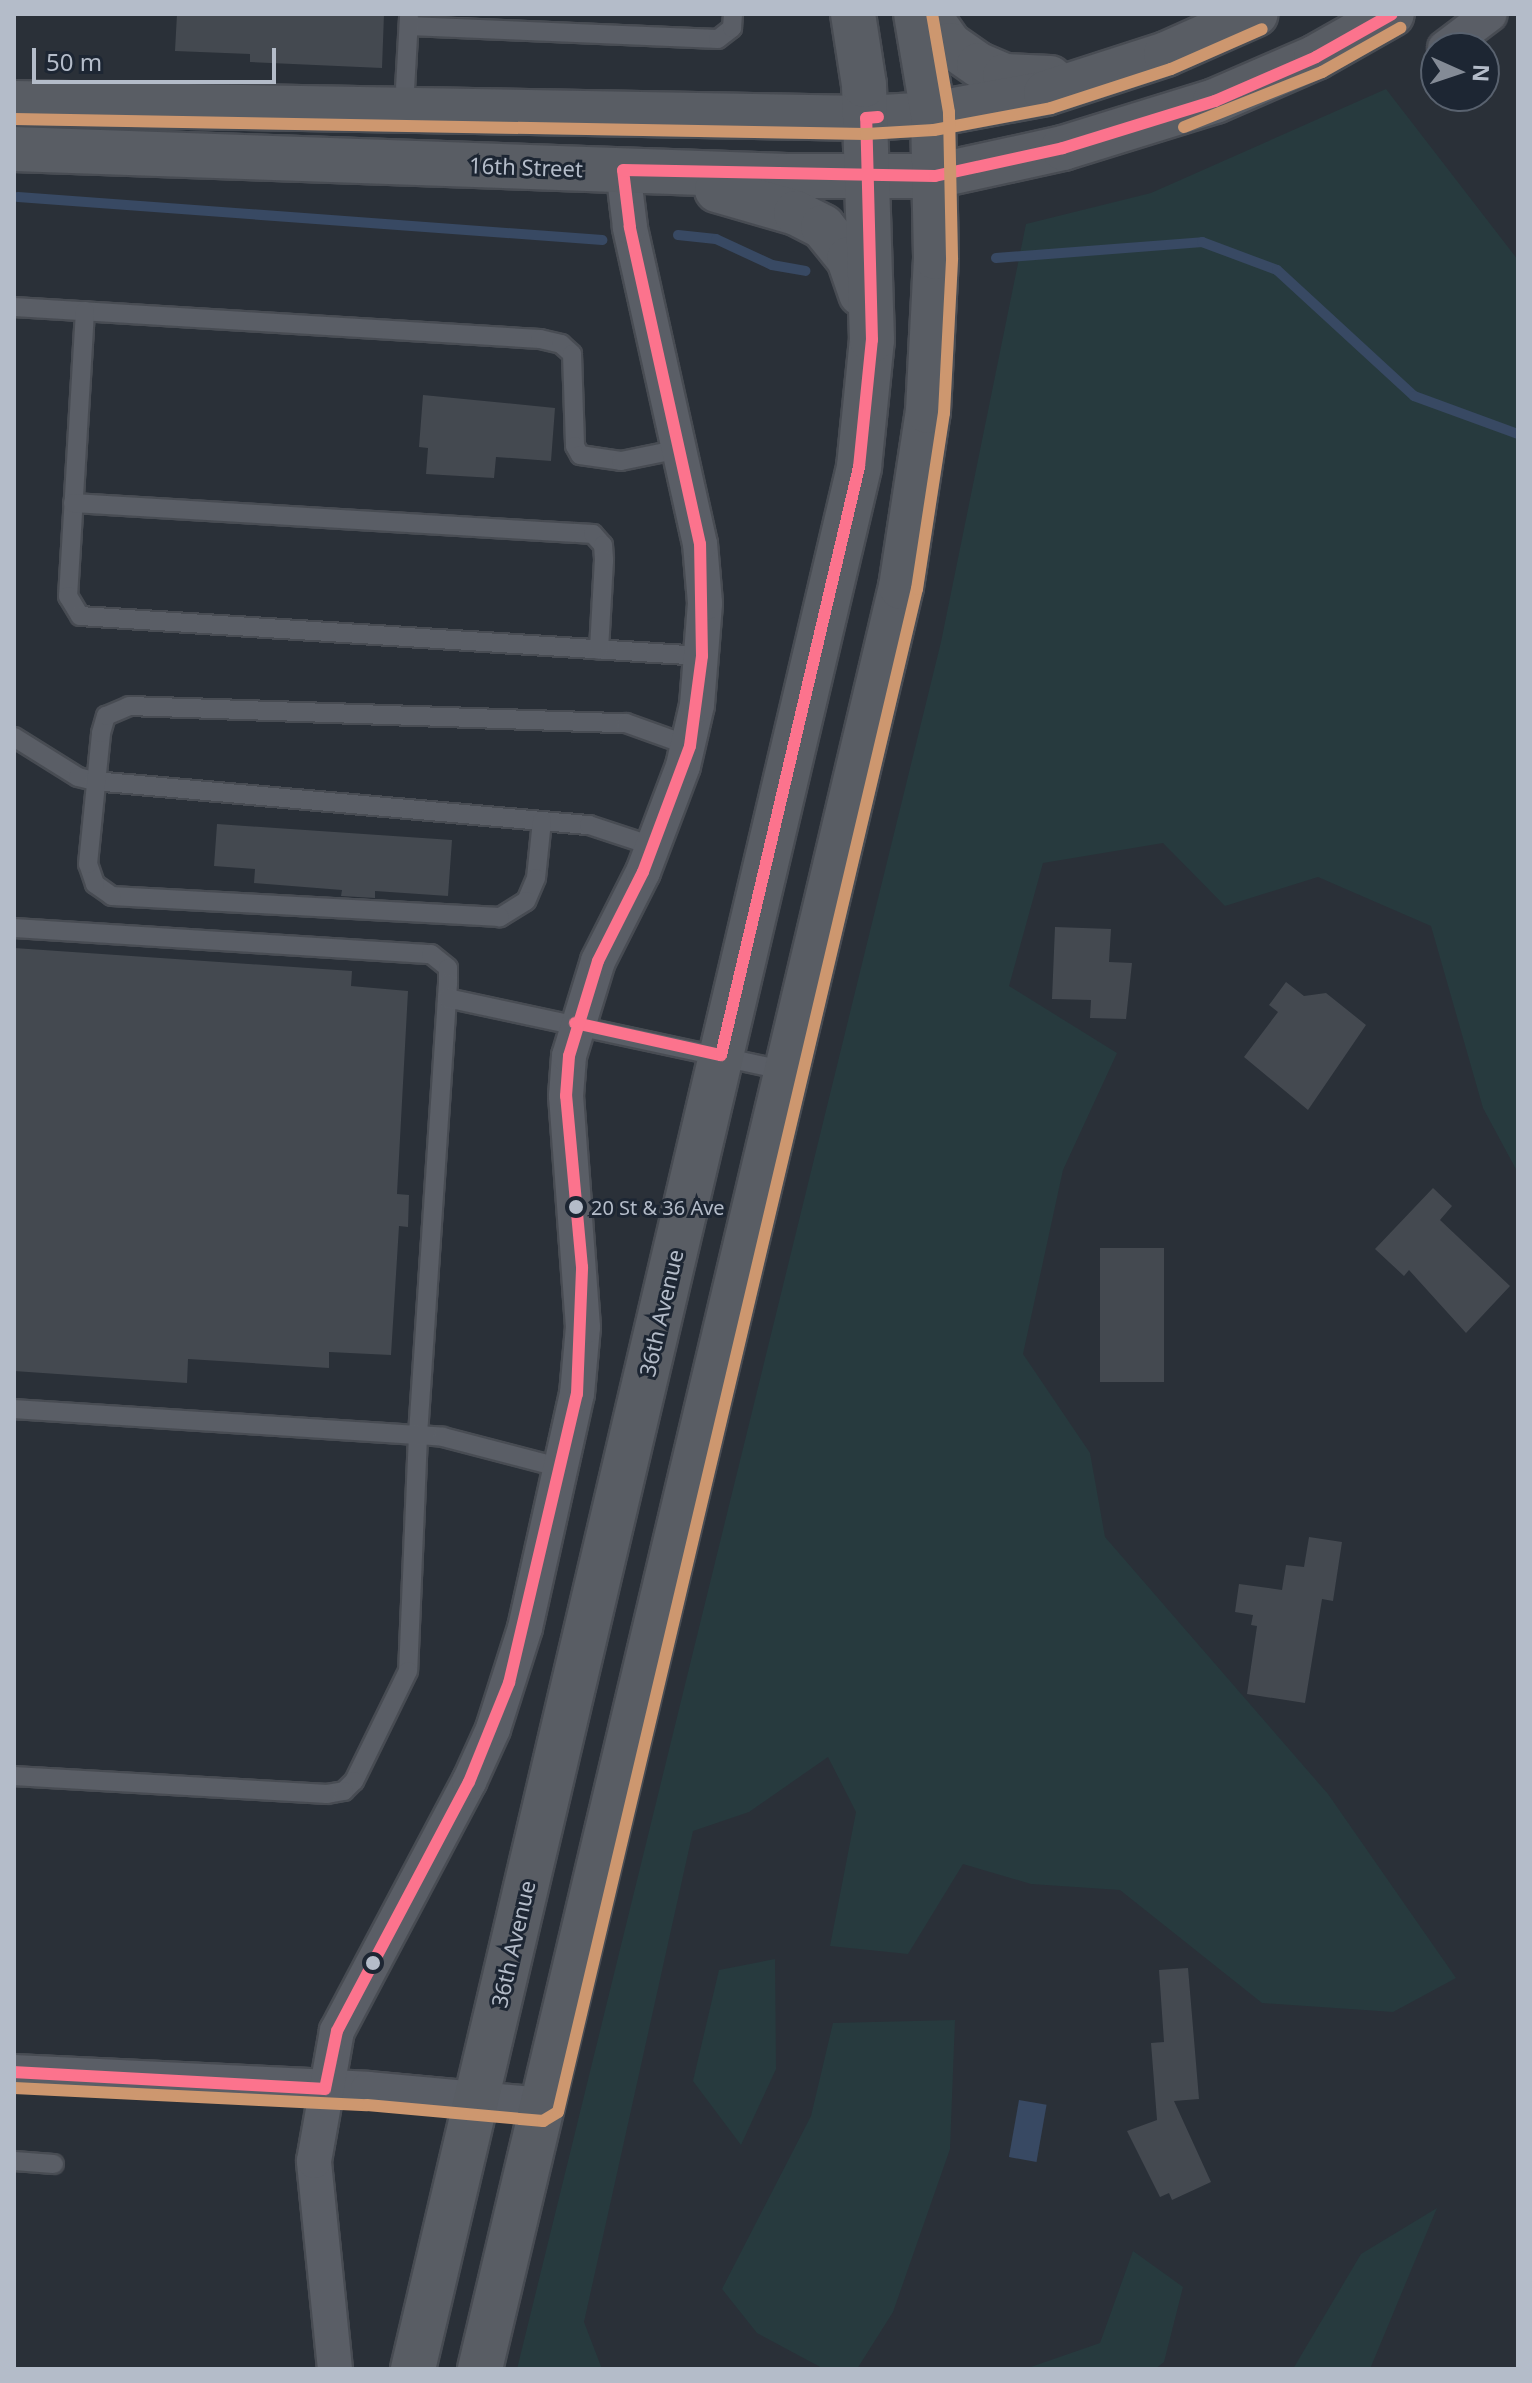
<!DOCTYPE html>
<style>
body{margin:0}
#map{position:relative;width:1532px;height:2383px;overflow:hidden;background:#2a3038;font-family:"Noto Sans",sans-serif}
div>[style]{position:absolute}
.green>*{inset:0;background:#273a3e}
.water>*{inset:0;background:#384963;transform-origin:0 0}
.stream>*{height:10px;margin:-5px;padding:0 5px;transform-origin:5px;border-radius:5px;background:#384963}
.building>*{inset:0;background:#444950;transform-origin:0 0}
.roads{filter:drop-shadow(2px 0 #484c53) drop-shadow(-2px 0 #484c53) drop-shadow(0 2px #484c53) drop-shadow(0 -2px #484c53)}
.lane>*{height:18px;margin:-9px;padding:0 9px;transform-origin:9px;border-radius:9px;background:#5a5e66}
.street>*{height:34px;margin:-17px;padding:0 17px;transform-origin:17px;border-radius:17px;background:#5a5e66}
.secondary>*{height:44px;margin:-22px;padding:0 22px;transform-origin:22px;border-radius:22px;background:#595d64}
.bus-1>*{height:12px;margin:-6px;padding:0 6px;transform-origin:6px;border-radius:6px;background:#fc738d}
.bus-2>*{height:12px;margin:-6px;padding:0 6px;transform-origin:6px;border-radius:6px;background:#cd976f}
.dots>*{width:22px;height:22px;translate:-50% -50%;box-sizing:border-box;border:4px solid #1d2633;border-radius:50%}
span{translate:-50% -50%;white-space:nowrap;text-align:center;line-height:1.15;-webkit-text-stroke:6px #1d2633;paint-order:stroke}
.bus-label{font-size:20px;color:#b4bcc9}
.left{translate:0 -50%;text-align:left}
.street-label{font-size:22px;color:#b4bcc9}
.frame{position:absolute;inset:0;border:16px solid #b4bcc9;pointer-events:none}
.north{position:absolute;left:1420px;top:32px;width:80px;height:80px;box-sizing:border-box;background:#1d2633;border:2px solid #59626f;border-radius:50%;rotate:93deg;font-size:22px;font-weight:700;line-height:32px;text-align:center;color:#b4bcc9}
.north::after{content:'';display:block;margin:auto;width:28px;height:36px;background:#848b96;clip-path:polygon(50% 0,100% 100%,50% 72%,0 100%)}
.scale{position:absolute;left:32px;top:48px;width:244px;height:36px;box-sizing:border-box;border:4px solid #b4bcc9;border-top:0;padding-left:10px;font-size:24px;line-height:28px;white-space:nowrap;color:#b4bcc9;-webkit-text-stroke:6px #1d2633;paint-order:stroke}
</style>
<div id="map">
<div class="green">
<div style="clip-path:polygon(1386px 89px,1518px 260px,1518px 1173px,1483px 1108px,1431px 926px,1318px 877px,1225px 906px,1163px 843px,1043px 863px,1009px 986px,1117px 1053px,1063px 1170px,1023px 1354px,1090px 1453px,1105px 1537px,1328px 1794px,1456px 1978px,1393px 2012px,1262px 2003px,1120px 1890px,1031px 1884px,963px 1864px,908px 1954px,830px 1946px,856px 1812px,828px 1757px,749px 1812px,693px 1831px,584px 2322px,602px 2369px,517px 2369px,941px 642px,1026px 224px,1151px 193px)"></div>
<div style="clip-path:polygon(775px 1959px,776px 2069px,741px 2145px,693px 2081px,719px 1970px)"></div>
<div style="clip-path:polygon(955px 2020px,950px 2149px,893px 2312px,857px 2369px,824px 2369px,757px 2333px,722px 2289px,811px 2116px,833px 2023px)"></div>
<div style="clip-path:polygon(1437px 2208px,1370px 2369px,1293px 2369px,1361px 2254px)"></div>
<div style="clip-path:polygon(1133px 2251px,1183px 2287px,1164px 2362px,1155px 2369px,1025px 2369px,1100px 2343px)"></div>
</div>
<div class="water">
<div style="left:1019px;top:2100px;width:28px;height:58px;rotate:10deg"></div>
</div>
<div class="stream">
<div style="left:18px;top:197px;width:586px;rotate:4.21deg"></div>
<div style="left:678px;top:235px;width:38px;rotate:6deg"></div>
<div style="left:716px;top:239px;width:62px;rotate:24.9deg"></div>
<div style="left:772px;top:265px;width:34px;rotate:10deg"></div>
<div style="left:996px;top:258px;width:207px;rotate:-4.4deg"></div>
<div style="left:1202px;top:242px;width:80px;rotate:20.5deg"></div>
<div style="left:1277px;top:270px;width:186px;rotate:42.6deg"></div>
<div style="left:1414px;top:396px;width:111px;rotate:20.1deg"></div>
</div>
<div class="building">
<div style="clip-path:polygon(177px 14px,384px 14px,382px 68px,250px 62px,250px 54px,175px 51px)"></div>
<div style="clip-path:polygon(423px 395px,555px 408px,551px 461px,496px 457px,494px 478px,426px 474px,428px 448px,419px 447px)"></div>
<div style="clip-path:polygon(217px 824px,452px 840px,448px 896px,375px 891px,375px 898px,341px 896px,342px 890px,254px 883px,255px 869px,214px 866px)"></div>
<div style="clip-path:polygon(1055px 927px,1111px 929px,1109px 962px,1132px 963px,1126px 1019px,1090px 1018px,1091px 1000px,1052px 999px)"></div>
<div style="clip-path:polygon(14px 948px,352px 971px,351px 986px,408px 991px,397px 1194px,409px 1195px,408px 1227px,399px 1226px,391px 1355px,329px 1352px,329px 1368px,188px 1359px,187px 1383px,14px 1371px)"></div>
<div style="clip-path:polygon(1286px 982px,1304px 996px,1326px 993px,1366px 1025px,1308px 1110px,1244px 1057px,1278px 1012px,1269px 1005px)"></div>
<div style="clip-path:polygon(1433px 1188px,1452px 1206px,1440px 1220px,1510px 1286px,1466px 1333px,1409px 1270px,1404px 1276px,1375px 1249px)"></div>
<div style="left:1164px;top:1248px;width:134px;height:64px;rotate:90deg"></div>
<div style="clip-path:polygon(1309px 1537px,1342px 1542px,1333px 1601px,1322px 1599px,1305px 1703px,1247px 1694px,1257px 1626px,1251px 1625px,1253px 1615px,1235px 1612px,1239px 1584px,1282px 1590px,1286px 1565px,1304px 1567px)"></div>
<div style="clip-path:polygon(1188px 1968px,1199px 2099px,1174px 2101px,1211px 2182px,1172px 2200px,1169px 2193px,1160px 2197px,1127px 2131px,1157px 2120px,1151px 2043px,1164px 2042px,1159px 1970px)"></div>
</div>
<div class="roads">
<div class="lane">
<div style="left:409px;top:26px;width:309px;rotate:2.4deg"></div>
<div style="left:718px;top:39px;width:18px;rotate:-38deg"></div>
<div style="left:732px;top:28px;width:14px;rotate:-86deg"></div>
<div style="left:404px;top:107px;width:90px;rotate:-86.8deg"></div>
<div style="left:14px;top:307px;width:527px;rotate:3.48deg"></div>
<div style="left:540px;top:339px;width:22px;rotate:13deg"></div>
<div style="left:561px;top:344px;width:15px;rotate:42deg"></div>
<div style="left:572px;top:354px;width:92px;rotate:88.1deg"></div>
<div style="left:575px;top:446px;width:10px;rotate:61deg"></div>
<div style="left:580px;top:455px;width:41px;rotate:8.3deg"></div>
<div style="left:621px;top:461px;width:60px;rotate:-11.5deg"></div>
<div style="left:85px;top:311px;width:286px;rotate:93.4deg"></div>
<div style="left:68px;top:596px;width:23px;rotate:59deg"></div>
<div style="left:80px;top:616px;width:623px;rotate:3.68deg"></div>
<div style="left:73px;top:503px;width:521px;rotate:3.41deg"></div>
<div style="left:593px;top:534px;width:15px;rotate:48deg"></div>
<div style="left:603px;top:545px;width:15px;rotate:86deg"></div>
<div style="left:604px;top:560px;width:90px;rotate:93.2deg"></div>
<div style="left:14px;top:737px;width:75px;rotate:32deg"></div>
<div style="left:78px;top:777px;width:16px;rotate:14deg"></div>
<div style="left:94px;top:781px;width:497px;rotate:5.1deg"></div>
<div style="left:589px;top:825px;width:67px;rotate:18.2deg"></div>
<div style="left:542px;top:821px;width:57px;rotate:96deg"></div>
<div style="left:536px;top:878px;width:25px;rotate:113deg"></div>
<div style="left:526px;top:901px;width:31px;rotate:148deg"></div>
<div style="left:500px;top:917px;width:389px;rotate:-176.9deg"></div>
<div style="left:112px;top:896px;width:21px;rotate:-145deg"></div>
<div style="left:95px;top:884px;width:21px;rotate:-109deg"></div>
<div style="left:88px;top:864px;width:132px;rotate:-84.3deg"></div>
<div style="left:101px;top:733px;width:18px;rotate:-74deg"></div>
<div style="left:106px;top:716px;width:25px;rotate:-23deg"></div>
<div style="left:129px;top:706px;width:497px;rotate:2deg"></div>
<div style="left:626px;top:723px;width:68px;rotate:19.8deg"></div>
<div style="left:14px;top:928px;width:418px;rotate:3.6deg"></div>
<div style="left:431px;top:954px;width:22px;rotate:39deg"></div>
<div style="left:448px;top:968px;width:15px;rotate:90deg"></div>
<div style="left:448px;top:983px;width:453px;rotate:93.8deg"></div>
<div style="left:418px;top:1435px;width:236px;rotate:92.4deg"></div>
<div style="left:408px;top:1671px;width:123px;rotate:116.1deg"></div>
<div style="left:354px;top:1781px;width:14px;rotate:135deg"></div>
<div style="left:344px;top:1791px;width:17px;rotate:170deg"></div>
<div style="left:327px;top:1794px;width:314px;rotate:-176.7deg"></div>
<div style="left:447px;top:998px;width:345px;rotate:12.1deg"></div>
<div style="left:14px;top:1409px;width:430px;rotate:3.7deg"></div>
<div style="left:443px;top:1437px;width:123px;rotate:14.6deg"></div>
<div style="left:14px;top:2161px;width:40px;rotate:4.3deg"></div>
</div>
<div class="street">
<div style="left:1445px;top:48px;width:56px;rotate:-37.1deg"></div>
<div style="left:14px;top:2072px;width:354px;rotate:2.7deg"></div>
<div style="left:368px;top:2089px;width:176px;rotate:5.2deg"></div>
<div style="left:335px;top:2369px;width:209px;rotate:-95.8deg"></div>
<div style="left:314px;top:2161px;width:132px;rotate:-80deg"></div>
<div style="left:337px;top:2031px;width:282px;rotate:-62.1deg"></div>
<div style="left:469px;top:1782px;width:58px;rotate:-65.6deg"></div>
<div style="left:493px;top:1729px;width:106px;rotate:-72.4deg"></div>
<div style="left:525px;top:1628px;width:240px;rotate:-77.5deg"></div>
<div style="left:577px;top:1394px;width:67px;rotate:-84.9deg"></div>
<div style="left:583px;top:1327px;width:232px;rotate:-94.2deg"></div>
<div style="left:566px;top:1096px;width:40px;rotate:-85.7deg"></div>
<div style="left:569px;top:1056px;width:99px;rotate:-73deg"></div>
<div style="left:598px;top:961px;width:100px;rotate:-63.2deg"></div>
<div style="left:643px;top:872px;width:113px;rotate:-69.3deg"></div>
<div style="left:683px;top:766px;width:63px;rotate:-77.1deg"></div>
<div style="left:697px;top:705px;width:102px;rotate:-85.5deg"></div>
<div style="left:705px;top:603px;width:59px;rotate:-94.8deg"></div>
<div style="left:700px;top:544px;width:325px;rotate:-102.5deg"></div>
<div style="left:630px;top:227px;width:57px;rotate:-97deg"></div>
</div>
<div class="secondary">
<div style="left:928px;top:14px;width:38px;rotate:55deg"></div>
<div style="left:950px;top:45px;width:35px;rotate:35deg"></div>
<div style="left:979px;top:65px;width:28px;rotate:23deg"></div>
<div style="left:1005px;top:76px;width:45px;rotate:2.5deg"></div>
<div style="left:14px;top:103px;width:852px;rotate:1.01deg"></div>
<div style="left:866px;top:118px;width:67px;rotate:-3.4deg"></div>
<div style="left:933px;top:114px;width:115px;rotate:-10.5deg"></div>
<div style="left:1046px;top:93px;width:126px;rotate:-18deg"></div>
<div style="left:1166px;top:54px;width:98px;rotate:-24deg"></div>
<div style="left:14px;top:149px;width:773px;rotate:2deg"></div>
<div style="left:787px;top:176px;width:148px"></div>
<div style="left:935px;top:176px;width:131px;rotate:-12.3deg"></div>
<div style="left:1063px;top:148px;width:159px;rotate:-17.2deg"></div>
<div style="left:1215px;top:101px;width:110px;rotate:-23.5deg"></div>
<div style="left:1316px;top:57px;width:87px;rotate:-29.5deg"></div>
<div style="left:717px;top:190px;width:82px;rotate:16.2deg"></div>
<div style="left:796px;top:213px;width:30px;rotate:27deg"></div>
<div style="left:823px;top:227px;width:41px;rotate:50.9deg"></div>
<div style="left:849px;top:259px;width:37px;rotate:71deg"></div>
<div style="left:413px;top:2369px;width:1954px;rotate:-76.8deg"></div>
<div style="left:859px;top:467px;width:128px;rotate:-84.2deg"></div>
<div style="left:872px;top:340px;width:255px;rotate:-91.8deg"></div>
<div style="left:864px;top:85px;width:72px;rotate:-98.8deg"></div>
<div style="left:480px;top:2369px;width:1831px;rotate:-76.71deg"></div>
<div style="left:901px;top:587px;width:178px;rotate:-81.3deg"></div>
<div style="left:928px;top:411px;width:154px;rotate:-87deg"></div>
<div style="left:936px;top:257px;width:143px;rotate:-91.2deg"></div>
<div style="left:933px;top:114px;width:101px;rotate:-99.6deg"></div>
</div>
</div>
<div class="bus-1">
<div style="left:575px;top:1023px;width:149px;rotate:12.4deg"></div>
<div style="left:721px;top:1055px;width:604px;rotate:-76.79deg"></div>
<div style="left:859px;top:467px;width:128px;rotate:-84.2deg"></div>
<div style="left:872px;top:340px;width:222px;rotate:-91.5deg"></div>
<div style="left:866px;top:118px;width:12px;rotate:-5deg"></div>
<div style="left:14px;top:2072px;width:311px;rotate:3.1deg"></div>
<div style="left:325px;top:2089px;width:59px;rotate:-78.3deg"></div>
<div style="left:337px;top:2031px;width:282px;rotate:-62.1deg"></div>
<div style="left:469px;top:1782px;width:107px;rotate:-68deg"></div>
<div style="left:509px;top:1683px;width:297px;rotate:-76.8deg"></div>
<div style="left:577px;top:1394px;width:127px;rotate:-87.7deg"></div>
<div style="left:582px;top:1267px;width:172px;rotate:-95.3deg"></div>
<div style="left:566px;top:1096px;width:40px;rotate:-85.7deg"></div>
<div style="left:569px;top:1056px;width:99px;rotate:-73deg"></div>
<div style="left:598px;top:961px;width:100px;rotate:-63.2deg"></div>
<div style="left:643px;top:872px;width:134px;rotate:-69.5deg"></div>
<div style="left:690px;top:746px;width:91px;rotate:-82.4deg"></div>
<div style="left:702px;top:656px;width:112px;rotate:-91deg"></div>
<div style="left:700px;top:544px;width:325px;rotate:-102.5deg"></div>
<div style="left:630px;top:227px;width:57px;rotate:-97deg"></div>
<div style="left:623px;top:170px;width:312px;rotate:1.1deg"></div>
<div style="left:935px;top:176px;width:131px;rotate:-12.3deg"></div>
<div style="left:1063px;top:148px;width:159px;rotate:-17.2deg"></div>
<div style="left:1215px;top:101px;width:110px;rotate:-23.5deg"></div>
<div style="left:1316px;top:57px;width:87px;rotate:-29.5deg"></div>
</div>
<div class="bus-2">
<div style="left:14px;top:119px;width:852px;rotate:1.01deg"></div>
<div style="left:866px;top:134px;width:68px;rotate:-3.4deg"></div>
<div style="left:934px;top:130px;width:119px;rotate:-10.6deg"></div>
<div style="left:1051px;top:108px;width:126px;rotate:-18deg"></div>
<div style="left:1171px;top:69px;width:99px;rotate:-23.7deg"></div>
<div style="left:1184px;top:127px;width:149px;rotate:-21.7deg"></div>
<div style="left:1322px;top:72px;width:90px;rotate:-29.4deg"></div>
<div style="left:14px;top:2088px;width:353px;rotate:2.8deg"></div>
<div style="left:367px;top:2105px;width:177px;rotate:5.2deg"></div>
<div style="left:543px;top:2121px;width:17px;rotate:-31deg"></div>
<div style="left:558px;top:2112px;width:1565px;rotate:-76.74deg"></div>
<div style="left:917px;top:589px;width:178px;rotate:-81.3deg"></div>
<div style="left:944px;top:413px;width:155px;rotate:-87deg"></div>
<div style="left:952px;top:258px;width:146px;rotate:-91.2deg"></div>
<div style="left:949px;top:112px;width:99px;rotate:-99.8deg"></div>
</div>
<div class="dots">
<div style="left:576px;top:1207px;background:#b4bcc9"></div>
<div style="left:373px;top:1963px;background:#b4bcc9"></div>
</div>
<div class="bus-label">
<span class="left" style="left:591px;top:1207px">20 St &amp; 36 Ave</span>
</div>
<div class="street-label">
<span style="left:526px;top:167px;rotate:2deg">16th Street</span>
<span style="left:661px;top:1313px;rotate:-77deg">36th Avenue</span>
<span style="left:513px;top:1944px;rotate:-77deg">36th Avenue</span>
</div>
<div class="frame"></div>
<div class="north">N</div>
<div class="scale">50 m</div>
</div>
